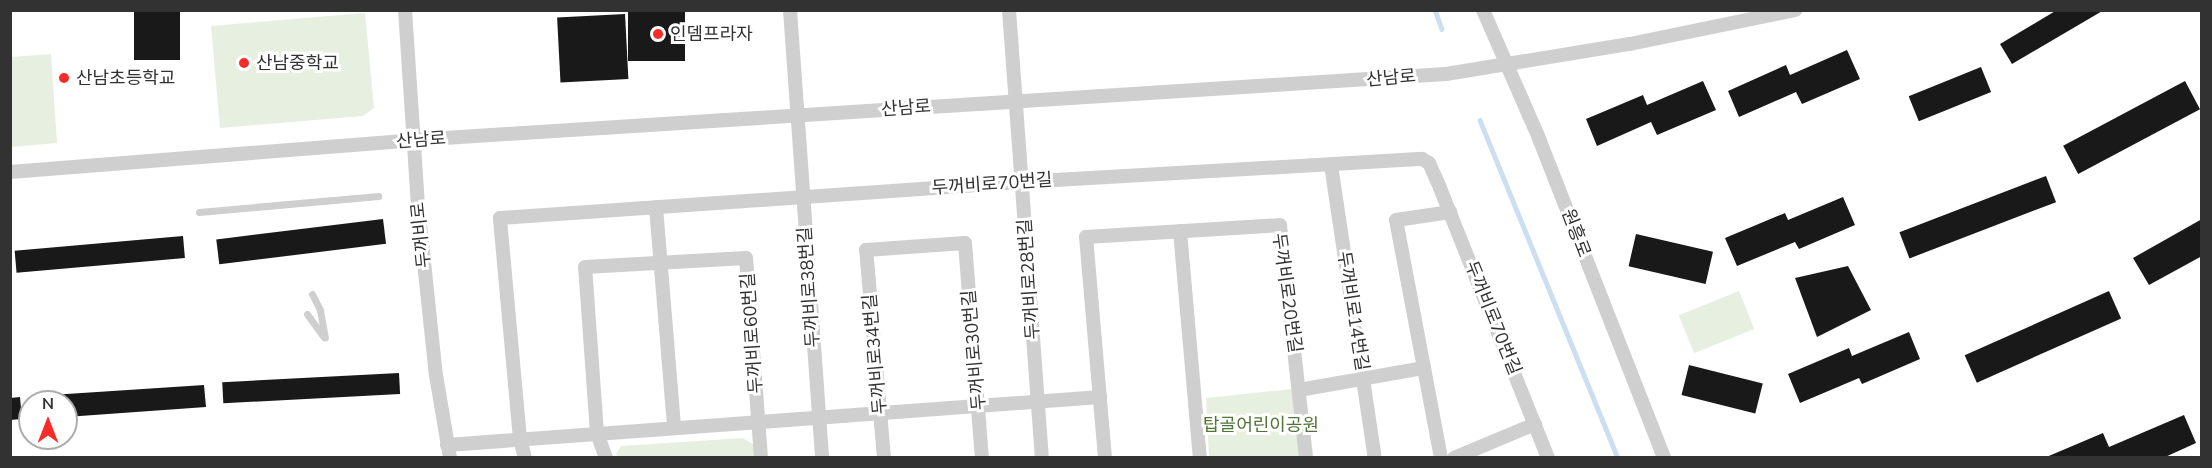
<!DOCTYPE html>
<meta charset="utf-8">
<style>
body{margin:0}
#map{position:relative;width:2212px;height:468px;overflow:hidden;background:#fff;font-family:"Nunito Sans","Noto Sans KR",sans-serif}
div>[style]{position:absolute}
.green>*{inset:0;background:#e7f0e0;transform-origin:0 0}
.stream>*{height:4.5px;margin:-2.25px;padding:0 2.25px;transform-origin:2.25px;border-radius:2.25px;background:#cbdff1}
.building>*{inset:0;background:#191919;transform-origin:0 0}
.service>*{height:7px;margin:-3.5px;padding:0 3.5px;transform-origin:3.5px;border-radius:3.5px;background:#cfcfcf}
.minor>*{height:14px;margin:-7px;padding:0 7px;transform-origin:7px;border-radius:7px;background:#cfcfcf}
.dots>*{width:16px;height:16px;translate:-50% -50%;box-sizing:border-box;border:3px solid #fff;border-radius:50%}
span{translate:-50% -50%;white-space:nowrap;text-align:center;line-height:1.15;-webkit-text-stroke:6px #fff;paint-order:stroke}
.poi-label{font-size:18px;color:#323232}
.left{translate:0 -50%;text-align:left}
.street-label{font-size:18px;color:#323232}
.park-label{font-size:18px;color:#50743a}
.frame{position:absolute;inset:0;border:12px solid #323232;pointer-events:none}
.north{position:absolute;left:18px;top:390px;width:60px;height:60px;box-sizing:border-box;background:#fff;border:2px solid #adadad;border-radius:50%;rotate:0deg;font-size:16px;font-weight:700;line-height:24px;text-align:center;color:#323232}
.north::after{content:'';display:block;margin:auto;width:21px;height:27px;background:#f62c28;clip-path:polygon(50% 0,100% 100%,50% 72%,0 100%)}
</style>
<div id="map">
<div class="green">
<div style="clip-path:polygon(365px 13px,374px 108px,363px 116px,220px 128px,211px 26px)"></div>
<div style="clip-path:polygon(51px 54px,57px 143px,11px 147px,11px 57px)"></div>
<div style="left:1739px;top:291px;width:41px;height:65px;rotate:68deg"></div>
<div style="clip-path:polygon(1292px 389px,1301px 457px,1209px 457px,1206px 398px)"></div>
<div style="clip-path:polygon(743px 438px,754px 445px,755px 457px,618px 458px,616px 454px,621px 446px)"></div>
</div>
<div class="stream">
<div style="left:1435px;top:10px;width:20px;rotate:70deg"></div>
<div style="left:1480px;top:120px;width:365px;rotate:67.8deg"></div>
</div>
<div class="building">
<div style="left:134px;top:10px;width:46px;height:50px"></div>
<div style="left:628px;top:10px;width:57px;height:51px"></div>
<div style="clip-path:polygon(2057px 10px,2104px 10px,2012px 64px,2000px 44px)"></div>
<div style="left:625px;top:14px;width:65px;height:68px;rotate:87deg"></div>
<div style="clip-path:polygon(1847px 50px,1860px 79px,1802px 104px,1796px 92px,1739px 117px,1728px 91px,1786px 65px,1790px 75px)"></div>
<div style="left:1981px;top:67px;width:27px;height:78px;rotate:68deg"></div>
<div style="clip-path:polygon(1703px 81px,1716px 110px,1657px 135px,1651px 122px,1597px 146px,1586px 119px,1643px 95px,1647px 105px)"></div>
<div style="left:2185px;top:81px;width:32px;height:138px;rotate:62deg"></div>
<div style="left:2046px;top:176px;width:28px;height:157px;rotate:69deg"></div>
<div style="clip-path:polygon(1843px 197px,1855px 225px,1799px 249px,1795px 242px,1737px 266px,1725px 238px,1785px 213px,1788px 220px)"></div>
<div style="left:383px;top:219px;width:25px;height:168px;rotate:83deg"></div>
<div style="clip-path:polygon(2202px 219px,2202px 256px,2149px 285px,2133px 258px)"></div>
<div style="left:1636px;top:234px;width:79px;height:33px;rotate:13deg"></div>
<div style="left:183px;top:236px;width:22px;height:169px;rotate:85deg"></div>
<div style="clip-path:polygon(1848px 266px,1871px 310px,1817px 337px,1795px 278px)"></div>
<div style="left:2109px;top:291px;width:30px;height:158px;rotate:66deg"></div>
<div style="clip-path:polygon(1909px 332px,1920px 359px,1862px 384px,1859px 378px,1800px 403px,1788px 374px,1849px 348px,1852px 356px)"></div>
<div style="left:1689px;top:365px;width:76px;height:31px;rotate:14deg"></div>
<div style="left:399px;top:373px;width:21px;height:177px;rotate:87deg"></div>
<div style="clip-path:polygon(204px 385px,206px 407px,66px 417px,66px 402px,37px 402px,36px 396px)"></div>
<div style="clip-path:polygon(20px 397px,22px 419px,10px 420px,10px 398px)"></div>
<div style="clip-path:polygon(2184px 415px,2196px 443px,2163px 458px,2044px 458px,2103px 433px,2109px 447px)"></div>
</div>
<div class="service">
<div style="left:199px;top:212px;width:180px;rotate:-5.1deg"></div>
<div style="left:312px;top:294px;width:18px;rotate:63deg"></div>
<div style="left:320px;top:310px;width:28px;rotate:80deg"></div>
<div style="left:307px;top:314px;width:27px;rotate:54deg"></div>
</div>
<div class="minor">
<div style="left:405px;top:10px;width:195px;rotate:86.2deg"></div>
<div style="left:418px;top:205px;width:171px;rotate:84deg"></div>
<div style="left:436px;top:375px;width:84px;rotate:80.4deg"></div>
<div style="left:790px;top:10px;width:449px;rotate:85.9deg"></div>
<div style="left:1009px;top:10px;width:449px;rotate:85.8deg"></div>
<div style="left:1483px;top:10px;width:137px;rotate:66.4deg"></div>
<div style="left:1538px;top:136px;width:346px;rotate:68.6deg"></div>
<div style="left:1331px;top:165px;width:296px;rotate:81.5deg"></div>
<div style="left:10px;top:172px;width:405px;rotate:-4.5deg"></div>
<div style="left:414px;top:140px;width:1034px;rotate:-3.66deg"></div>
<div style="left:1446px;top:74px;width:186px;rotate:-9.3deg"></div>
<div style="left:1630px;top:44px;width:169px;rotate:-11.6deg"></div>
<div style="left:656px;top:207px;width:222px;rotate:85.3deg"></div>
<div style="left:1180px;top:231px;width:228px;rotate:85deg"></div>
<div style="left:1299px;top:390px;width:127px;rotate:-10deg"></div>
<div style="left:447px;top:445px;width:655px;rotate:-4.2deg"></div>
<div style="left:525px;top:458px;width:20px;rotate:-105deg"></div>
<div style="left:520px;top:439px;width:222px;rotate:-95.2deg"></div>
<div style="left:500px;top:218px;width:522px;rotate:-3.95deg"></div>
<div style="left:1021px;top:182px;width:402px;rotate:-3.3deg"></div>
<div style="left:1422px;top:159px;width:8px;rotate:30deg"></div>
<div style="left:1429px;top:163px;width:27px;rotate:66deg"></div>
<div style="left:1440px;top:188px;width:291px;rotate:68.2deg"></div>
<div style="left:606px;top:458px;width:27px;rotate:-110deg"></div>
<div style="left:597px;top:433px;width:166px;rotate:-94.1deg"></div>
<div style="left:585px;top:267px;width:161px;rotate:-3.2deg"></div>
<div style="left:746px;top:258px;width:201px;rotate:85.7deg"></div>
<div style="left:884px;top:458px;width:209px;rotate:-94.9deg"></div>
<div style="left:866px;top:250px;width:99px;rotate:-4deg"></div>
<div style="left:965px;top:243px;width:216px;rotate:85.5deg"></div>
<div style="left:1105px;top:458px;width:222px;rotate:-94.9deg"></div>
<div style="left:1086px;top:237px;width:194px;rotate:-3.5deg"></div>
<div style="left:1280px;top:225px;width:234px;rotate:83.6deg"></div>
<div style="left:1441px;top:458px;width:242px;rotate:-100.7deg"></div>
<div style="left:1396px;top:220px;width:55px;rotate:-8.4deg"></div>
<div style="left:1454px;top:458px;width:88px;rotate:-22.8deg"></div>
</div>
<div class="dots">
<div style="left:658px;top:34px;background:#f62c28"></div>
<div style="left:244px;top:63px;background:#f62c28"></div>
<div style="left:64px;top:78px;background:#f62c28"></div>
</div>
<div class="poi-label">
<span class="left" style="left:670px;top:34px">인뎀프라자</span>
<span class="left" style="left:256px;top:63px">산남중학교</span>
<span class="left" style="left:76px;top:78px">산남초등학교</span>
</div>
<div class="street-label">
<span style="left:1391px;top:78px;rotate:-5deg">산남로</span>
<span style="left:906px;top:108px;rotate:-4deg">산남로</span>
<span style="left:421px;top:140px;rotate:-4deg">산남로</span>
<span style="left:992px;top:184px;rotate:-4deg">두꺼비로70번길</span>
<span style="left:1576px;top:233px;rotate:69deg">원흥로</span>
<span style="left:421px;top:235px;rotate:-96deg">두꺼비로</span>
<span style="left:1029px;top:279px;rotate:-94deg">두꺼비로28번길</span>
<span style="left:809px;top:287px;rotate:-94deg">두꺼비로38번길</span>
<span style="left:1287px;top:293px;rotate:82deg">두꺼비로20번길</span>
<span style="left:1353px;top:311px;rotate:81deg">두꺼비로14번길</span>
<span style="left:1493px;top:318px;rotate:68deg">두꺼비로70번길</span>
<span style="left:752px;top:333px;rotate:-94deg">두꺼비로60번길</span>
<span style="left:974px;top:350px;rotate:-95deg">두꺼비로30번길</span>
<span style="left:875px;top:354px;rotate:-95deg">두꺼비로34번길</span>
</div>
<div class="park-label">
<span style="left:1261px;top:425px">탑골어린이공원</span>
</div>
<div class="frame"></div>
<div class="north">N</div>
</div>
